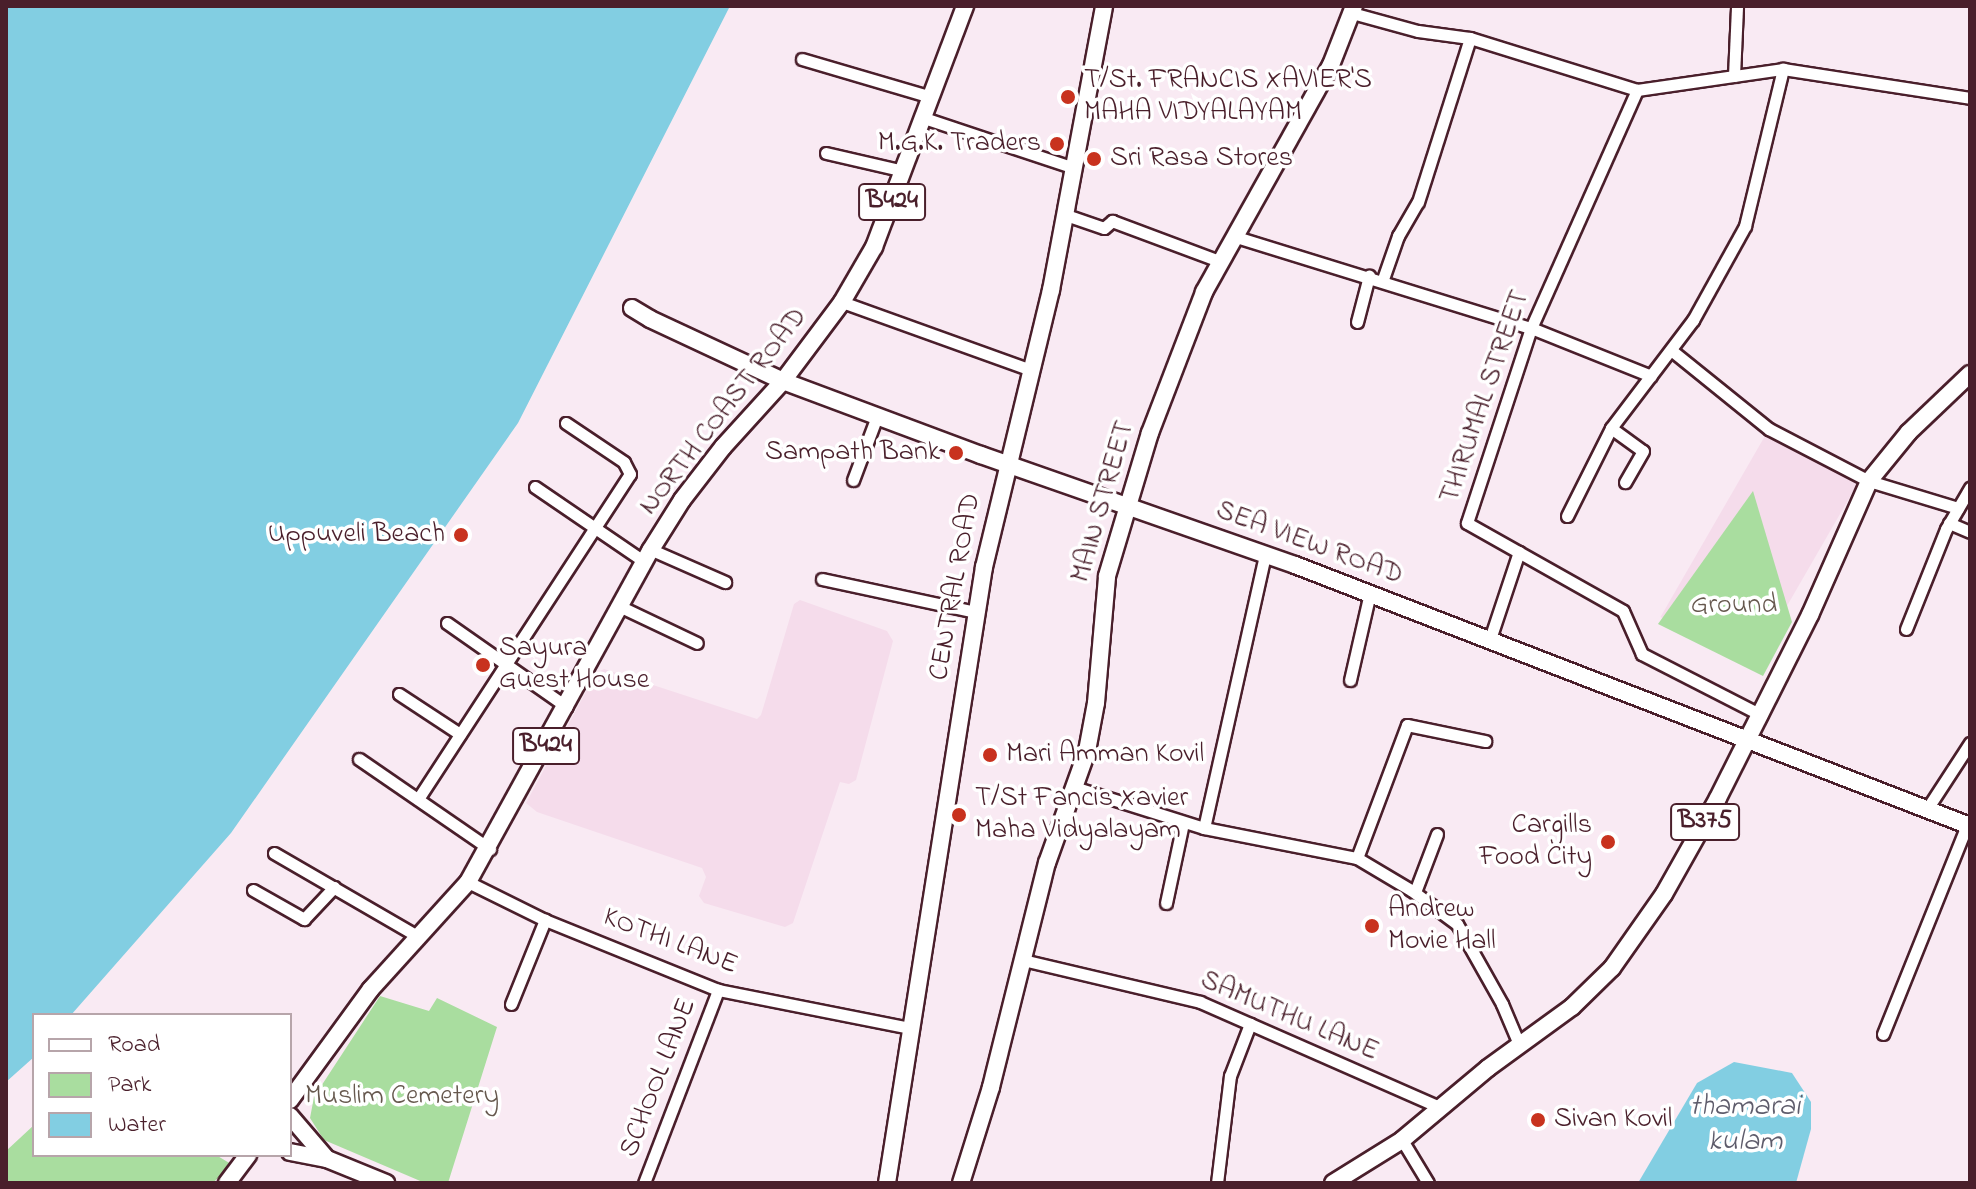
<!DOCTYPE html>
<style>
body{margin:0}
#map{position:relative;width:1976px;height:1189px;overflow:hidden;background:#f9eaf3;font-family:"Indie Flower",sans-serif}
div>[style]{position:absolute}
.built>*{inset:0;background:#f5dceb;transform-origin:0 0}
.green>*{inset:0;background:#a9dd9f}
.water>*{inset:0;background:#82cee2}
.roads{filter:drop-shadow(2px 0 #4a1f2b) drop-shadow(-2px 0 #4a1f2b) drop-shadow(0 2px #4a1f2b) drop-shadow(0 -2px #4a1f2b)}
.street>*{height:11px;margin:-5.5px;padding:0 5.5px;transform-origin:5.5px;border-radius:5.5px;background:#fff}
.secondary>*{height:16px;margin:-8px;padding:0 8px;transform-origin:8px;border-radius:8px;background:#fff}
.primary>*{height:16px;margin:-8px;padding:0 8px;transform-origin:8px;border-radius:8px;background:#fff}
.dots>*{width:22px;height:22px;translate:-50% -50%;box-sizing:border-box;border:4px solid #fff;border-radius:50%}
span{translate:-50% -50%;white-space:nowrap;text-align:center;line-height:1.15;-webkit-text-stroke:7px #fff;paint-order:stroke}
.shield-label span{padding:2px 6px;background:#fff;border:2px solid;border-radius:6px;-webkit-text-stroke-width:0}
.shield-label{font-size:26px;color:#4a1f2b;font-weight:700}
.poi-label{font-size:28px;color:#4a1f2b}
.left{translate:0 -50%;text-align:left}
.right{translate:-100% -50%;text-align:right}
.street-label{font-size:28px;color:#4a1f2b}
.park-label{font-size:28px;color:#66584e}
.water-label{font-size:30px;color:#5e5c6b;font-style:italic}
.frame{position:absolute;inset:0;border:8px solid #4a1f2b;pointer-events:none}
.legend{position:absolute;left:32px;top:1013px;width:260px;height:144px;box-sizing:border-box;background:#fff;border:2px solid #b7a5aa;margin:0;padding:10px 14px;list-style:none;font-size:24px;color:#4a1f2b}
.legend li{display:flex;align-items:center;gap:16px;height:40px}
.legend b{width:40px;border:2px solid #b7a5aa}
</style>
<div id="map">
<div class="built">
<div style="left:1769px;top:429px;width:104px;height:217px;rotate:30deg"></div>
<div style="clip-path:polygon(800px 600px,887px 631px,893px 641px,856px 780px,849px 784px,840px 782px,793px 923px,785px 927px,704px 903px,699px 896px,706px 877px,702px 868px,537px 812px,526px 803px,596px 673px,604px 669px,757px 719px,761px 715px,794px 604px)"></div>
</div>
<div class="green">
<div style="clip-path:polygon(1753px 491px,1792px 622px,1763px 676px,1658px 624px)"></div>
<div style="clip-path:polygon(380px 996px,429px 1011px,437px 998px,497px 1027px,448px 1183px,425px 1183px,324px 1140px,310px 1118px,314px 1097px)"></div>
<div style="clip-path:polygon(34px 1125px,34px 1155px,216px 1155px,231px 1164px,213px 1183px,6px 1183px,6px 1151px)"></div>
</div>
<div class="water">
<div style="clip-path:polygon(6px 6px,730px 6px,518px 423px,231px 833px,71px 1015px,34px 1015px,34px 1057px,6px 1082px)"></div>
<div style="clip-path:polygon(1734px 1062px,1792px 1073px,1811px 1102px,1811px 1129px,1796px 1183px,1638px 1183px,1697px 1083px)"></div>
</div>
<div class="roads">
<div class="street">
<div style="left:1352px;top:13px;width:68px;rotate:15.3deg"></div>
<div style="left:1418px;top:31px;width:52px;rotate:7.7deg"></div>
<div style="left:1470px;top:38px;width:175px;rotate:17.3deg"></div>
<div style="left:1637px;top:90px;width:148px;rotate:-8.2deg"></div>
<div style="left:1783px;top:69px;width:189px;rotate:8.8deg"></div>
<div style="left:802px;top:59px;width:134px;rotate:16.4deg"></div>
<div style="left:1734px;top:76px;width:70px;rotate:-87.5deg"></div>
<div style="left:1637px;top:90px;width:261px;rotate:114deg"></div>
<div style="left:1531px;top:328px;width:205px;rotate:108.2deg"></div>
<div style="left:1467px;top:523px;width:179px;rotate:29.4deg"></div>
<div style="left:1623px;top:611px;width:47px;rotate:66.2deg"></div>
<div style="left:1642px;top:654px;width:134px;rotate:27.1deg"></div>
<div style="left:924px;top:118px;width:158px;rotate:18.4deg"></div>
<div style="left:826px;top:153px;width:80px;rotate:13deg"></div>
<div style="left:1066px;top:215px;width:40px;rotate:18.9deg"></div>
<div style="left:1104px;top:228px;width:11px;rotate:-41deg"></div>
<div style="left:1112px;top:221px;width:114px;rotate:20.5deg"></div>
<div style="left:1233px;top:236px;width:312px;rotate:17.2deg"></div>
<div style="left:1531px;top:328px;width:129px;rotate:21.8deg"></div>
<div style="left:1383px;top:279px;width:46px;rotate:-70.8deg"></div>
<div style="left:1398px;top:236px;width:39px;rotate:-60deg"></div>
<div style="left:1418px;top:202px;width:172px;rotate:-72.4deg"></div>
<div style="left:842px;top:302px;width:201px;rotate:19.8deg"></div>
<div style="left:1357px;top:322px;width:48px;rotate:-75.4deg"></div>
<div style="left:1671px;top:350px;width:126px;rotate:38.9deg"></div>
<div style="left:1769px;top:429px;width:113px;rotate:27.5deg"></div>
<div style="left:1869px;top:481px;width:93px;rotate:16.9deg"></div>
<div style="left:1611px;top:428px;width:39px;rotate:36deg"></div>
<div style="left:1643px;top:451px;width:36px;rotate:120deg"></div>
<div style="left:853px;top:480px;width:68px;rotate:-69.4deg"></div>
<div style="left:535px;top:487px;width:133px;rotate:34.3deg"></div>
<div style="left:1567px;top:516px;width:98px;rotate:-63.4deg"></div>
<div style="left:1611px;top:428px;width:136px;rotate:-52.8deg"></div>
<div style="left:1693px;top:320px;width:107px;rotate:-61deg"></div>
<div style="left:1745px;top:226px;width:162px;rotate:-76.4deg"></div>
<div style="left:1949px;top:523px;width:23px;rotate:23deg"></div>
<div style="left:652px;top:550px;width:80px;rotate:23.7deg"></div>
<div style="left:822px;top:579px;width:157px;rotate:12.1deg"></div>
<div style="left:619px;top:606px;width:86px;rotate:25.4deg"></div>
<div style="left:447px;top:623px;width:146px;rotate:35deg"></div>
<div style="left:1906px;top:629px;width:108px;rotate:-68.2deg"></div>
<div style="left:1946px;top:529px;width:48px;rotate:-59.7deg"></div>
<div style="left:1489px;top:642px;width:95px;rotate:-71.6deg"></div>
<div style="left:1350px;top:680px;width:89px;rotate:-77.1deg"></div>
<div style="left:399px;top:694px;width:73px;rotate:33.3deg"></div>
<div style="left:359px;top:759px;width:159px;rotate:34.5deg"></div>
<div style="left:1077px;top:788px;width:133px;rotate:17.5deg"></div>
<div style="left:1204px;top:828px;width:156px;rotate:11.1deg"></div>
<div style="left:1357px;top:858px;width:63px;rotate:30.7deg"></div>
<div style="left:1411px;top:890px;width:57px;rotate:36.5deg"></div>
<div style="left:1457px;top:924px;width:92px;rotate:60.6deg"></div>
<div style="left:1502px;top:1004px;width:43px;rotate:67deg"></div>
<div style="left:418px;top:799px;width:388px;rotate:-56.9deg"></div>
<div style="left:630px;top:474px;width:13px;rotate:-117deg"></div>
<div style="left:624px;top:462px;width:70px;rotate:-146.1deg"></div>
<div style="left:1927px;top:809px;width:79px;rotate:-56.9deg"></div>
<div style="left:1204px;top:828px;width:281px;rotate:-77.4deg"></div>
<div style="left:274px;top:853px;width:168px;rotate:30.1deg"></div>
<div style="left:1357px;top:858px;width:142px;rotate:-69.4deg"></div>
<div style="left:1407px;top:725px;width:80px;rotate:11.6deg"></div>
<div style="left:468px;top:882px;width:86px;rotate:26.3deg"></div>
<div style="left:545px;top:920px;width:187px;rotate:22deg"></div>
<div style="left:718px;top:990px;width:196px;rotate:11.2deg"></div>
<div style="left:253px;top:890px;width:59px;rotate:29.6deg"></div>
<div style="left:304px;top:919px;width:44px;rotate:-46.8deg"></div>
<div style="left:1415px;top:892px;width:62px;rotate:-69.2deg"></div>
<div style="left:1166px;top:903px;width:82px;rotate:-78deg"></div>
<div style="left:1023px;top:960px;width:182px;rotate:13.3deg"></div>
<div style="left:1200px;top:1002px;width:261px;rotate:23.7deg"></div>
<div style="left:511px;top:1004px;width:91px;rotate:-68deg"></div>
<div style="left:1883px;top:1034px;width:225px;rotate:-68.1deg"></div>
<div style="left:1402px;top:1140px;width:50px;rotate:58.8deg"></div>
<div style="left:644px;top:1183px;width:207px;rotate:-69deg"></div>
<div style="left:1217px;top:1183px;width:108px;rotate:-83.1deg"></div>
<div style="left:1230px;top:1076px;width:56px;rotate:-69deg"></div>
</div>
<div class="secondary">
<div style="left:632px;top:308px;width:21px;rotate:31deg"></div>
<div style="left:650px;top:319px;width:147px;rotate:25deg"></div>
<div style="left:783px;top:381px;width:211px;rotate:20.5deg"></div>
<div style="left:981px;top:455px;width:333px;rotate:19.3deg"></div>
<div style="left:1295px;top:565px;width:724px;rotate:21.14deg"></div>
<div style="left:887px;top:1183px;width:624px;rotate:-81.05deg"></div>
<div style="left:984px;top:567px;width:285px;rotate:-76.4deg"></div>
<div style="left:1051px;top:290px;width:289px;rotate:-79.4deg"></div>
<div style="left:961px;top:1183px;width:101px;rotate:-72.6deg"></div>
<div style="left:991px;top:1087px;width:231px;rotate:-76deg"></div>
<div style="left:1047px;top:863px;width:119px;rotate:-70.3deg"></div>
<div style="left:1087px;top:751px;width:49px;rotate:-79.4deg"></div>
<div style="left:1096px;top:703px;width:127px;rotate:-85deg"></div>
<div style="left:1107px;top:576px;width:149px;rotate:-73.3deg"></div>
<div style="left:1150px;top:433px;width:151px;rotate:-69deg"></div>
<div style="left:1204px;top:292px;width:260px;rotate:-60.8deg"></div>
<div style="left:1331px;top:65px;width:63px;rotate:-68.7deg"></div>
</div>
<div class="primary">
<div style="left:290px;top:1100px;width:137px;rotate:-53.9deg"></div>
<div style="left:371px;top:989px;width:144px;rotate:-47.8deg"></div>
<div style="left:468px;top:882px;width:378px;rotate:-61.2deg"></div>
<div style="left:650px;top:551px;width:60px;rotate:-57.9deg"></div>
<div style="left:682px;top:500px;width:67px;rotate:-52.3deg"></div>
<div style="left:723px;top:447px;width:89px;rotate:-47.7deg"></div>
<div style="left:783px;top:381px;width:99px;rotate:-53.2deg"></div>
<div style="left:842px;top:302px;width:64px;rotate:-59.8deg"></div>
<div style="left:874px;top:247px;width:258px;rotate:-69.3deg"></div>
<div style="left:290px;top:1116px;width:55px;rotate:49.4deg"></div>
<div style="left:290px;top:1152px;width:38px;rotate:11deg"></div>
<div style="left:327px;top:1159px;width:64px;rotate:22.1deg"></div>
<div style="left:227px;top:1183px;width:35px;rotate:-53deg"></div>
<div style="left:1333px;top:1183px;width:81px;rotate:-31.9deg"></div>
<div style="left:1402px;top:1140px;width:112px;rotate:-39.9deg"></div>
<div style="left:1488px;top:1068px;width:104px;rotate:-36deg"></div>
<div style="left:1572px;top:1007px;width:56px;rotate:-44.3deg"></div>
<div style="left:1612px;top:968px;width:90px;rotate:-54.9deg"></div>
<div style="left:1664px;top:894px;width:110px;rotate:-60.6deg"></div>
<div style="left:1718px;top:798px;width:205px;rotate:-63.3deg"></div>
<div style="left:1810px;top:615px;width:146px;rotate:-66.2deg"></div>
<div style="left:1869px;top:481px;width:63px;rotate:-50.8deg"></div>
<div style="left:1909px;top:432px;width:84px;rotate:-43.6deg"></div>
</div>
</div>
<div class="dots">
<div style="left:1068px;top:97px;background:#c8321e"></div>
<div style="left:1057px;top:144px;background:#c8321e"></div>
<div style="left:1094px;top:159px;background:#c8321e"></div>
<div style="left:956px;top:453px;background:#c8321e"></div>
<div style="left:461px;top:535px;background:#c8321e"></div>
<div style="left:483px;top:665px;background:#c8321e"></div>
<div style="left:990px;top:755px;background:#c8321e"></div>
<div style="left:959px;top:815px;background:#c8321e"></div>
<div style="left:1608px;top:842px;background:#c8321e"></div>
<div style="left:1372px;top:926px;background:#c8321e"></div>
<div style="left:1538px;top:1120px;background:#c8321e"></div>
</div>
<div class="shield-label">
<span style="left:892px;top:202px">B424</span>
<span style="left:546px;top:746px">B424</span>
<span style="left:1705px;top:822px">B375</span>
</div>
<div class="poi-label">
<span class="left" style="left:1084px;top:97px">T/St. FRANCIS XAVIER'S<br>MAHA VIDYALAYAM</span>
<span class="right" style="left:1041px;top:144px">M.G.K. Traders</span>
<span class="left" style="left:1110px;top:159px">Sri Rasa Stores</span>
<span class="right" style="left:940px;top:453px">Sampath Bank</span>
<span class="right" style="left:445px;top:535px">Uppuveli Beach</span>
<span class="left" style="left:499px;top:665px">Sayura<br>Guest House</span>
<span class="left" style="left:1006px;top:755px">Mari Amman Kovil</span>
<span class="left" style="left:975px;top:815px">T/St Fancis Xavier<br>Maha Vidyalayam</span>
<span class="right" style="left:1592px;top:842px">Cargills<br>Food City</span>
<span class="left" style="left:1388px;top:926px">Andrew<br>Movie Hall</span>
<span class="left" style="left:1554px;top:1120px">Sivan Kovil</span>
</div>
<div class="street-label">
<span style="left:1486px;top:397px;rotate:-71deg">THIRUMAL STREET</span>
<span style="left:724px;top:412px;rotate:-52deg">NORTH COAST ROAD</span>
<span style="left:1104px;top:502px;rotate:-74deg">MAIN STREET</span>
<span style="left:1309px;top:544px;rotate:20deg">SEA VIEW ROAD</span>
<span style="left:956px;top:587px;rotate:-80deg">CENTRAL ROAD</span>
<span style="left:670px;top:942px;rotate:21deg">KOTHI LANE</span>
<span style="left:1289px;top:1017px;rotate:23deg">SAMUTHU LANE</span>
<span style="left:659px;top:1078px;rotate:-69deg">SCHOOL LANE</span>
</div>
<div class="park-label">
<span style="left:1734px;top:606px">Ground</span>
<span style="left:402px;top:1097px">Muslim Cemetery</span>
</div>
<div class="water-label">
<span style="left:1745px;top:1124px">thamarai<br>kulam</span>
</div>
<div class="frame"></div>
<ul class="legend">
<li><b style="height:10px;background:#fff"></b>Road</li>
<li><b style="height:22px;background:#a9dd9f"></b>Park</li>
<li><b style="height:22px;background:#82cee2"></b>Water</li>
</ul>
</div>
